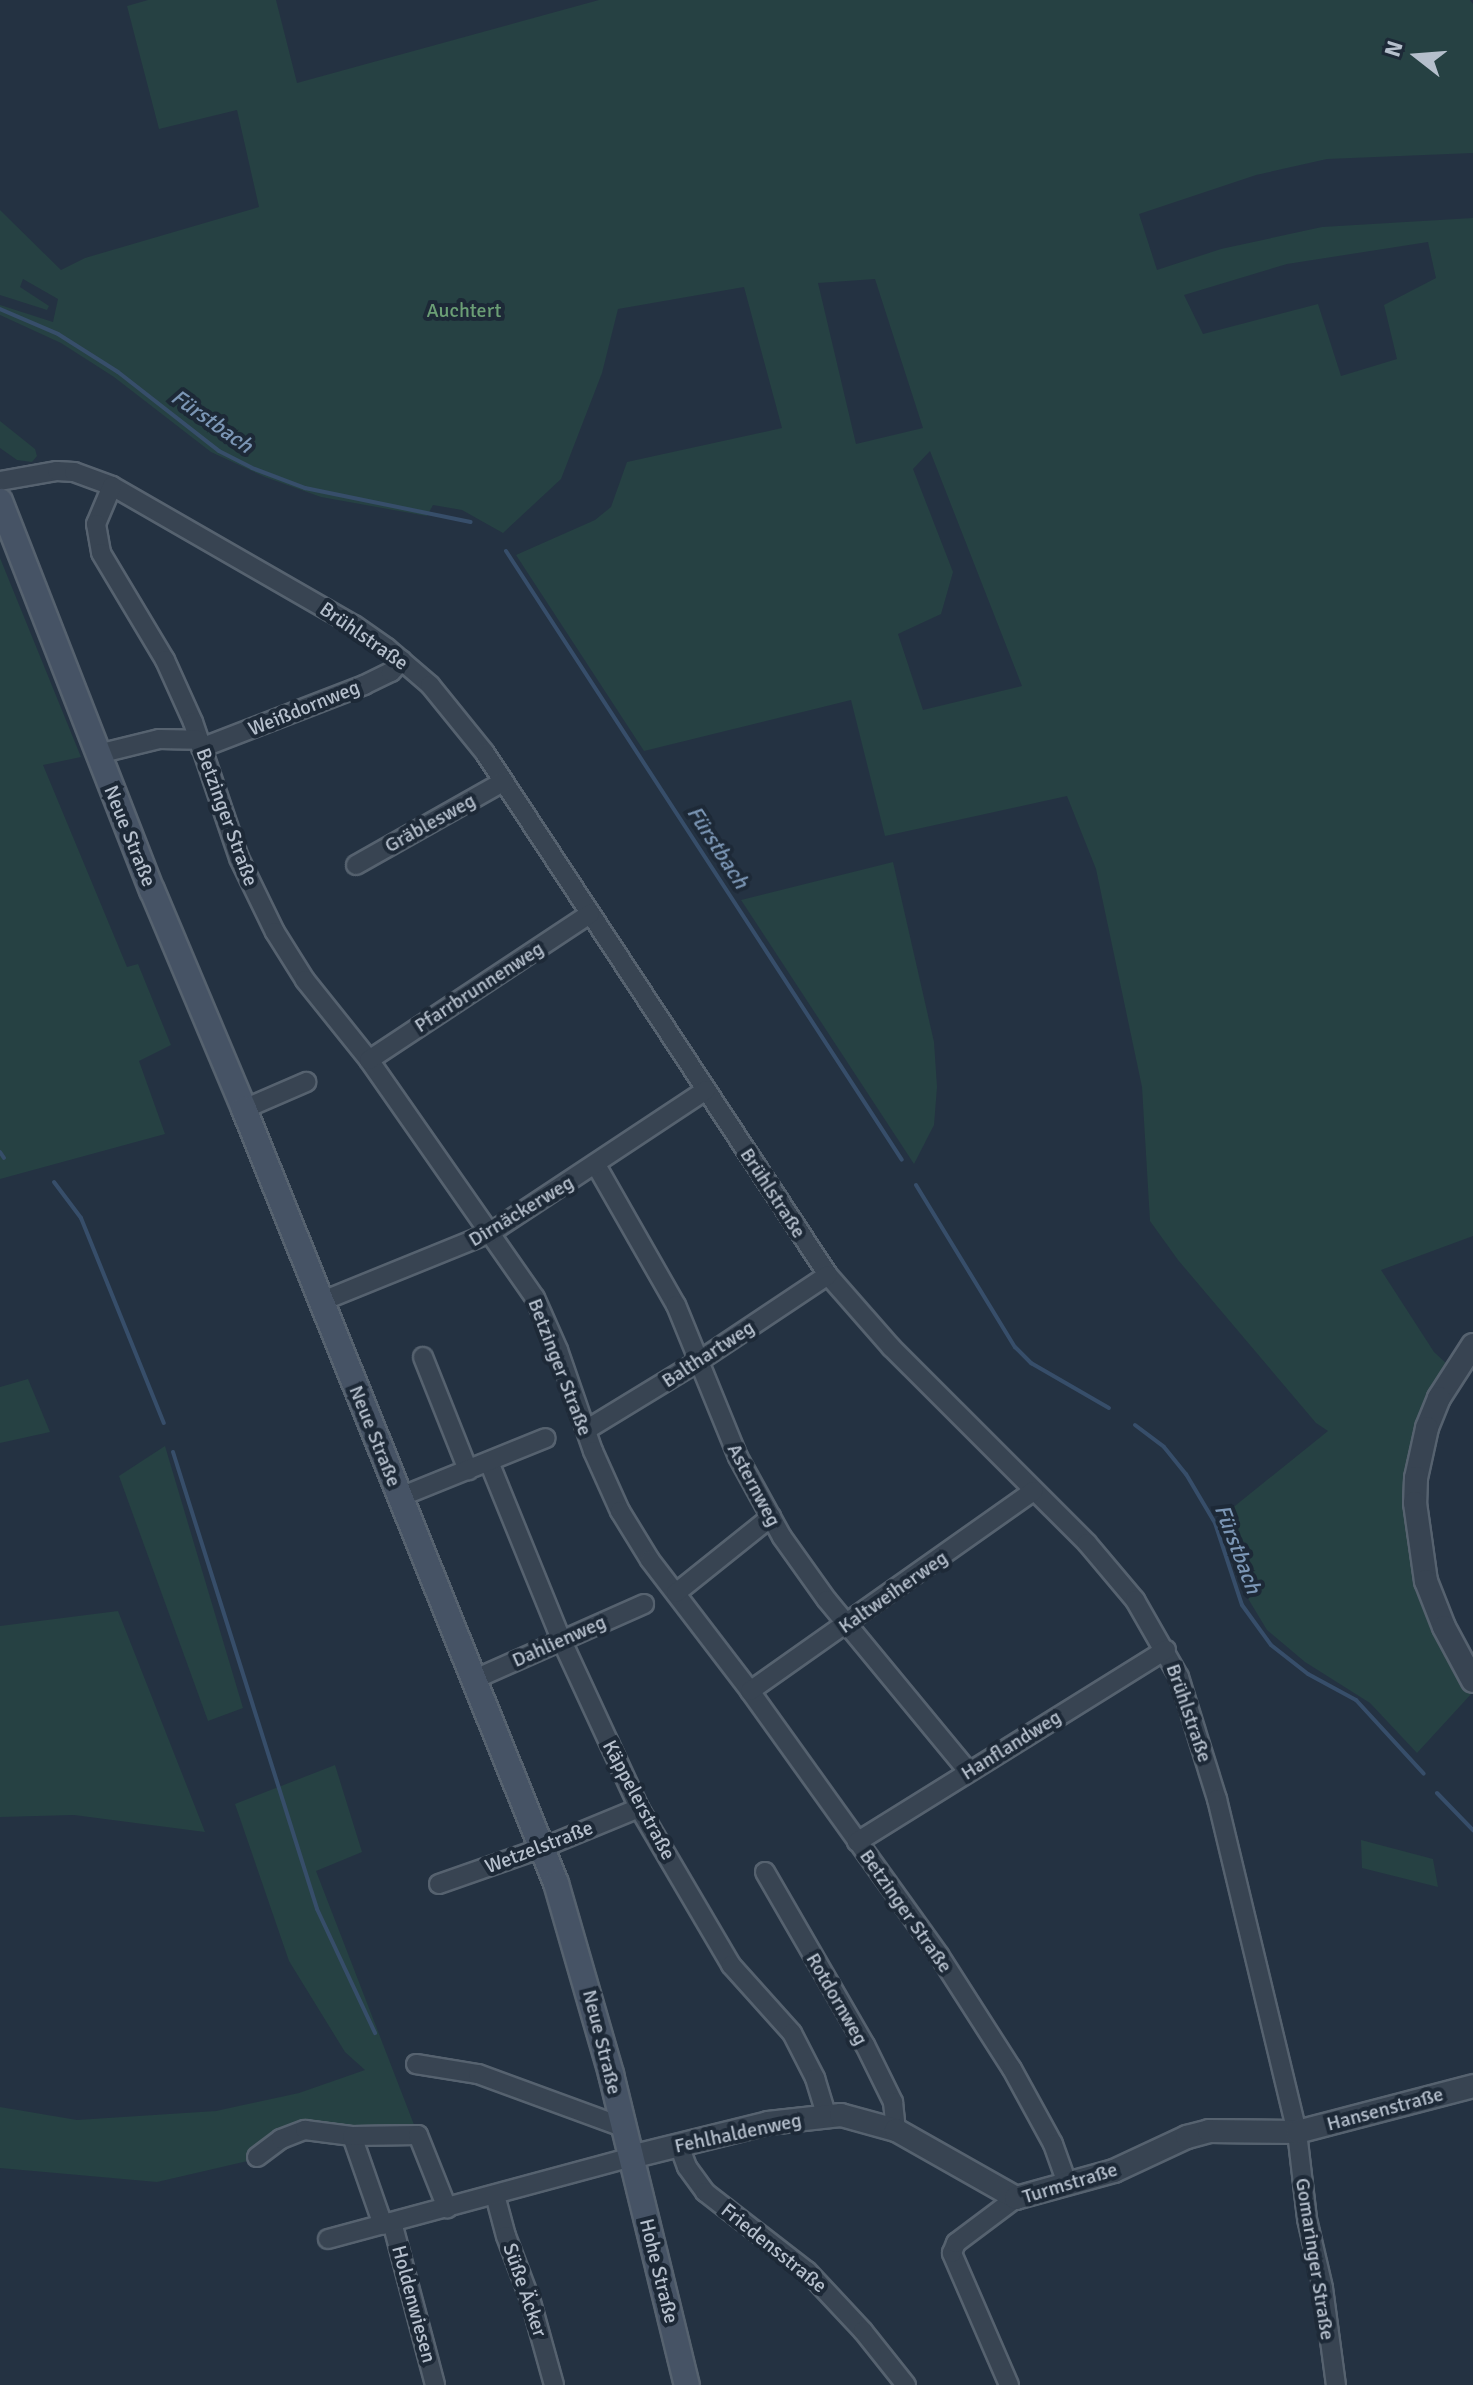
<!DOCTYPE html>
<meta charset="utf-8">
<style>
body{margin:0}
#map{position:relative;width:1473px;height:2385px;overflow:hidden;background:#243242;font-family:Signika,sans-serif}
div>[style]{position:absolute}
.green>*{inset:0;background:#264143}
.stream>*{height:4px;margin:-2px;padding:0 2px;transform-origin:2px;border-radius:2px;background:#374e6a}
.roads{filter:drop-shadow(2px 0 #56626f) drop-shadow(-2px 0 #56626f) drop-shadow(0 2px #56626f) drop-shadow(0 -2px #56626f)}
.minor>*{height:18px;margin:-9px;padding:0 9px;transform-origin:9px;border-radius:9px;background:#384452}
.tertiary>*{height:22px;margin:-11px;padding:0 11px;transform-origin:11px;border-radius:11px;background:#384452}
.secondary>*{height:24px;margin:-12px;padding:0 12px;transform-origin:12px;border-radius:12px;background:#465365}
span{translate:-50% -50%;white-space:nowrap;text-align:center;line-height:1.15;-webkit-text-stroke:8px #1d2937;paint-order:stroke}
.park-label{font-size:20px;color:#6b9e75}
.street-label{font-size:20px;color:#b5bfcc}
.water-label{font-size:22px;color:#7b96b5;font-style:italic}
.north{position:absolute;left:1377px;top:16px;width:80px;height:80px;-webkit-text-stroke:6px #1d2937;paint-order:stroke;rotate:287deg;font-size:22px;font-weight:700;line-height:32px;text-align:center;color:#b5bfcc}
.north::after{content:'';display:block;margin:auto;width:28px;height:36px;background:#b5bfcc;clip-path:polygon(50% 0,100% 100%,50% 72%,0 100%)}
</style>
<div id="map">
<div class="green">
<div style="clip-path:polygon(evenodd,148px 0,276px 0,297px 83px,599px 0,1470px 0,1473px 4px,1473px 153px,1327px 159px,1256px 175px,1139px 214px,1157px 270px,1221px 249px,1322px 227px,1473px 218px,1473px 1236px,1381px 1270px,1434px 1352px,1447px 1364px,1440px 1376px,1410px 1530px,1473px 1692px,1417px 1753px,1370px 1703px,1305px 1662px,1267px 1630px,1241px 1587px,1220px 1518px,1328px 1431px,1316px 1423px,1178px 1260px,1150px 1221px,1142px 1087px,1096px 869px,1067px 796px,885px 836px,851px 700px,644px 751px,516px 555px,595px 520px,611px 507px,627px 462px,782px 428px,744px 287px,618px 309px,602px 373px,561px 479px,503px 533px,462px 510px,433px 505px,427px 516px,321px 497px,265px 477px,211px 452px,114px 377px,61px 343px,0 315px,0 305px,53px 322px,58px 299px,23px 279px,20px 287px,49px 306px,47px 310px,0 295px,0 210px,61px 270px,85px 258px,259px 207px,237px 110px,159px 129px,127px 6px,148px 0,1428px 242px,1436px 278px,1384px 305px,1397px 359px,1341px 376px,1318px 304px,1203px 334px,1184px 295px,1287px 264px,1428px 242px,148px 0,875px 279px,923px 428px,856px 444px,818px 283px,875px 279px,148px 0,930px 451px,1022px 686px,923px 710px,898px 634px,941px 614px,953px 572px,913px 469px,930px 451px)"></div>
<div style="clip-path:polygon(0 421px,35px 449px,37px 456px,32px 462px,17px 460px,0 448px)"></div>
<div style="clip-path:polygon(0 558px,81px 757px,43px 765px,127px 967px,138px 964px,171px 1045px,139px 1061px,165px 1134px,0 1179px)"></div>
<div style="clip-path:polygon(893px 862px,934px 1042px,937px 1087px,934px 1125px,914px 1164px,741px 900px)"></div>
<div style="clip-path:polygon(28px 1379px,50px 1432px,0 1443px,0 1387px)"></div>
<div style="clip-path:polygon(165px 1446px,243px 1708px,208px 1721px,119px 1476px)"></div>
<div style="clip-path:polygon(118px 1611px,205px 1832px,74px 1815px,0 1817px,0 1626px)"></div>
<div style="clip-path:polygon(335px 1765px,362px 1852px,316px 1871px,418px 2135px,305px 2130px,252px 2160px,157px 2182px,0 2168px,0 2107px,77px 2120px,216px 2111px,299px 2093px,365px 2070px,345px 2052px,289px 1961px,235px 1804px)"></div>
<div style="clip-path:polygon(1361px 1840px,1433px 1859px,1438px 1887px,1362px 1868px)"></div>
</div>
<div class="stream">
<div style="left:0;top:309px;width:63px;rotate:23.3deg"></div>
<div style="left:58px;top:334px;width:71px;rotate:32.3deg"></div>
<div style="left:118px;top:372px;width:128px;rotate:38deg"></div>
<div style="left:219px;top:451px;width:37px;rotate:27deg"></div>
<div style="left:252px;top:468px;width:57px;rotate:20.7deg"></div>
<div style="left:305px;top:488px;width:169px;rotate:11.6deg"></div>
<div style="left:506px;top:551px;width:726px;rotate:56.97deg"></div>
<div style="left:0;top:1152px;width:7px;rotate:56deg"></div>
<div style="left:54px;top:1182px;width:45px;rotate:53.1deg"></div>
<div style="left:81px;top:1218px;width:221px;rotate:68deg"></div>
<div style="left:916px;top:1185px;width:190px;rotate:58.6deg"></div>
<div style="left:1015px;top:1347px;width:23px;rotate:45deg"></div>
<div style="left:1031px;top:1363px;width:90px;rotate:30deg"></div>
<div style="left:1135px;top:1425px;width:36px;rotate:37deg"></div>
<div style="left:1164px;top:1447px;width:35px;rotate:51deg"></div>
<div style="left:1186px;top:1474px;width:57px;rotate:59.4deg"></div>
<div style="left:1215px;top:1523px;width:86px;rotate:71.8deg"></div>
<div style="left:1242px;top:1605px;width:49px;rotate:54.1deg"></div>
<div style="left:1271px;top:1645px;width:47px;rotate:38.1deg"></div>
<div style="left:1308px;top:1674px;width:55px;rotate:28.4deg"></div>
<div style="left:1356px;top:1700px;width:100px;rotate:47.4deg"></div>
<div style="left:173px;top:1452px;width:479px;rotate:72.5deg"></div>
<div style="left:317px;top:1909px;width:137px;rotate:64.9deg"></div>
<div style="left:1437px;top:1793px;width:52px;rotate:45.8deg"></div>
</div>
<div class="roads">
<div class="minor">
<div style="left:0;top:481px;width:58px;rotate:-10deg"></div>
<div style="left:57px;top:471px;width:17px;rotate:3deg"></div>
<div style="left:74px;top:472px;width:40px;rotate:20.2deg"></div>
<div style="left:112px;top:486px;width:279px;rotate:29.9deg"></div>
<div style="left:354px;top:625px;width:40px;rotate:34.9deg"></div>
<div style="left:387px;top:648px;width:57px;rotate:40.7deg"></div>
<div style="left:430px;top:685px;width:87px;rotate:51deg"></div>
<div style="left:485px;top:753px;width:625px;rotate:56.69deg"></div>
<div style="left:828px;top:1275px;width:96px;rotate:48.8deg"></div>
<div style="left:891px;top:1347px;width:277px;rotate:45deg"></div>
<div style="left:1087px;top:1543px;width:75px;rotate:49.9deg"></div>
<div style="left:1135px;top:1600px;width:89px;rotate:60.3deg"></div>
<div style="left:1179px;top:1677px;width:128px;rotate:72.7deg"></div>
<div style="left:1217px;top:1799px;width:342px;rotate:76.5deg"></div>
<div style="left:1297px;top:2132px;width:88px;rotate:83.4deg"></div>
<div style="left:1307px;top:2219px;width:71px;rotate:76.9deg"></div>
<div style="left:1323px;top:2288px;width:98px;rotate:82.4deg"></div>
<div style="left:112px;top:486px;width:41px;rotate:112.8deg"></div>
<div style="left:96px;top:524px;width:29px;rotate:80deg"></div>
<div style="left:101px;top:553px;width:125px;rotate:59.1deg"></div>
<div style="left:165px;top:660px;width:68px;rotate:65.7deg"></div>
<div style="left:193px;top:722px;width:144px;rotate:71.3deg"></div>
<div style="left:239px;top:858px;width:82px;rotate:64.1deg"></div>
<div style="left:275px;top:932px;width:57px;rotate:58deg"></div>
<div style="left:305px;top:980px;width:102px;rotate:51.3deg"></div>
<div style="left:369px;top:1060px;width:290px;rotate:55.1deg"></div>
<div style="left:535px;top:1298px;width:57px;rotate:66.1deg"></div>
<div style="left:558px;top:1350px;width:107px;rotate:70.9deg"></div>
<div style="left:593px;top:1451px;width:66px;rotate:65.8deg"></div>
<div style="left:620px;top:1511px;width:57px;rotate:58.5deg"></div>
<div style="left:650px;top:1560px;width:165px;rotate:52.6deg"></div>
<div style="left:750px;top:1691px;width:325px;rotate:54.4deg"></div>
<div style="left:939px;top:1955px;width:135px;rotate:57.4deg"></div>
<div style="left:1012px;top:2069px;width:85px;rotate:61.3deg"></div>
<div style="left:1053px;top:2144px;width:41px;rotate:70.3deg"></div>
<div style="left:201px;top:748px;width:175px;rotate:-21.1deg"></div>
<div style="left:364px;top:685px;width:30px;rotate:-26deg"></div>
<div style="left:391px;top:672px;width:16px;rotate:-47deg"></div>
<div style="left:98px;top:754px;width:63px;rotate:-13.8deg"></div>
<div style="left:159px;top:739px;width:39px;rotate:1deg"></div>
<div style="left:356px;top:865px;width:169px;rotate:-29.5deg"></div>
<div style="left:369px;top:1060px;width:265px;rotate:-33.5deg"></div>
<div style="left:244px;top:1109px;width:68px;rotate:-23.5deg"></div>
<div style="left:596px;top:1165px;width:161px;rotate:60.3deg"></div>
<div style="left:676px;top:1305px;width:164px;rotate:67.8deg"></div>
<div style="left:738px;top:1457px;width:91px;rotate:61.2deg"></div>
<div style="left:782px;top:1537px;width:77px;rotate:54.5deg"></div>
<div style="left:827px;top:1600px;width:222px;rotate:50.5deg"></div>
<div style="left:320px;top:1302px;width:183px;rotate:-22.1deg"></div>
<div style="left:490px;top:1233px;width:259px;rotate:-33.5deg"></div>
<div style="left:423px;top:1357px;width:122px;rotate:68.3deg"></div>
<div style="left:586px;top:1430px;width:132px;rotate:-31.4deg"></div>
<div style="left:699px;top:1361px;width:155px;rotate:-33.7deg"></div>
<div style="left:489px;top:1462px;width:191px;rotate:67.9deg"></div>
<div style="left:561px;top:1639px;width:186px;rotate:65.2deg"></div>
<div style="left:639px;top:1808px;width:182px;rotate:59.6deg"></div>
<div style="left:731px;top:1965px;width:91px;rotate:48.1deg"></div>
<div style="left:792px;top:2033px;width:51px;rotate:62.9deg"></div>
<div style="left:815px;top:2078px;width:39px;rotate:73deg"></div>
<div style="left:400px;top:1497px;width:157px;rotate:-22deg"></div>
<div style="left:676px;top:1593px;width:122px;rotate:-38.7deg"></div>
<div style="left:475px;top:1679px;width:185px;rotate:-23.9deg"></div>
<div style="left:750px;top:1691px;width:347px;rotate:-35.2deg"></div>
<div style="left:857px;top:1842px;width:364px;rotate:-31.9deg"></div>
<div style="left:765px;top:1872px;width:200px;rotate:60deg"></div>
<div style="left:865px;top:2045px;width:64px;rotate:63.8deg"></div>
<div style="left:893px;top:2102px;width:28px;rotate:84deg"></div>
<div style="left:439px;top:1884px;width:109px;rotate:-19.3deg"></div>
<div style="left:542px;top:1848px;width:105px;rotate:-22.4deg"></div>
<div style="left:416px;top:2064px;width:63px;rotate:9.2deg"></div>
<div style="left:478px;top:2074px;width:154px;rotate:20.1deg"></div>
<div style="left:352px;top:2136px;width:94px;rotate:70.8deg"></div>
<div style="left:679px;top:2145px;width:23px;rotate:70deg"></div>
<div style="left:687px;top:2167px;width:31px;rotate:54deg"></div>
<div style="left:705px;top:2192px;width:129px;rotate:37.8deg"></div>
<div style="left:807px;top:2271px;width:82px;rotate:47deg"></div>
<div style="left:863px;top:2331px;width:69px;rotate:51.5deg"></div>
<div style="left:257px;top:2157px;width:30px;rotate:-37deg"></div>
<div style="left:281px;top:2139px;width:26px;rotate:-21deg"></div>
<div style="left:305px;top:2130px;width:47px;rotate:7.3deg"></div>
<div style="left:352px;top:2136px;width:66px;rotate:-0.9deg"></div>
<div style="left:418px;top:2135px;width:79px;rotate:68.3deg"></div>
<div style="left:495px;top:2195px;width:42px;rotate:75deg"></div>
<div style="left:506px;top:2236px;width:71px;rotate:69.3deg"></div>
<div style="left:531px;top:2302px;width:86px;rotate:74.5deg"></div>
<div style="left:392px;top:2222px;width:169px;rotate:75.2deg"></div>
<div style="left:328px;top:2239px;width:314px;rotate:-15.1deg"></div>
<div style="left:1009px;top:2385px;width:144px;rotate:-113.4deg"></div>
<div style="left:952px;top:2253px;width:11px;rotate:-68deg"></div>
<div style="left:956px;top:2243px;width:75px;rotate:-36.9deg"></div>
</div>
<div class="tertiary">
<div style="left:1473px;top:1345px;width:63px;rotate:122.7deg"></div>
<div style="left:1439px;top:1398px;width:32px;rotate:112deg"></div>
<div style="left:1427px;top:1428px;width:51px;rotate:102.4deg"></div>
<div style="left:1416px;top:1478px;width:25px;rotate:92deg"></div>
<div style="left:1415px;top:1503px;width:79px;rotate:82deg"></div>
<div style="left:1426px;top:1581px;width:49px;rotate:68.6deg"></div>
<div style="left:1444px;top:1627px;width:61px;rotate:61.8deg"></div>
<div style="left:631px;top:2157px;width:141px;rotate:-13.9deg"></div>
<div style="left:768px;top:2123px;width:73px;rotate:-6.3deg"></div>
<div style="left:841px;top:2115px;width:57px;rotate:15.3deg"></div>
<div style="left:896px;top:2130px;width:138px;rotate:29.5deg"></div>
<div style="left:1016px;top:2198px;width:102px;rotate:-15.4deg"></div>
<div style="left:1114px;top:2171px;width:81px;rotate:-25deg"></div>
<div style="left:1187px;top:2137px;width:23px;rotate:-15deg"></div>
<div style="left:1209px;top:2131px;width:88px;rotate:0.7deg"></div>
<div style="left:1297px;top:2132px;width:182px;rotate:-14.6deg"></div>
</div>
<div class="secondary">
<div style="left:0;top:501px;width:418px;rotate:68.7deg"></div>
<div style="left:152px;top:890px;width:238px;rotate:67.2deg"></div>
<div style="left:244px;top:1109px;width:835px;rotate:68.05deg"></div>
<div style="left:556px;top:1883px;width:199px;rotate:73.9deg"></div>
<div style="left:611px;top:2074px;width:320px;rotate:76.3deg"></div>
</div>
</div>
<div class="park-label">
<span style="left:464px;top:310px">Auchtert</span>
</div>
<div class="street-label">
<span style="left:364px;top:636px;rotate:35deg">Brühlstraße</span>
<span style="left:304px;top:708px;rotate:-22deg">Weißdornweg</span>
<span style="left:227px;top:817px;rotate:70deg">Betzinger Straße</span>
<span style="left:430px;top:823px;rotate:-29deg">Gräblesweg</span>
<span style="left:130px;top:836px;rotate:68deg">Neue Straße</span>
<span style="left:479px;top:987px;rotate:-33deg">Pfarrbrunnenweg</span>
<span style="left:773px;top:1193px;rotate:57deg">Brühlstraße</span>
<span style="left:521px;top:1211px;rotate:-31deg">Dirnäckerweg</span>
<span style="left:708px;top:1354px;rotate:-33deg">Balthartweg</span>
<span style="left:560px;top:1367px;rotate:69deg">Betzinger Straße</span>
<span style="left:375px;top:1436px;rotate:68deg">Neue Straße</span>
<span style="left:754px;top:1485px;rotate:62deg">Asternweg</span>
<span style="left:893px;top:1592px;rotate:-35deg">Kaltweiherweg</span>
<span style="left:559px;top:1641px;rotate:-24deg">Dahlienweg</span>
<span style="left:1189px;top:1713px;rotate:71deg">Brühlstraße</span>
<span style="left:1011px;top:1745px;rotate:-32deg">Hanflandweg</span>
<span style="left:639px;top:1800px;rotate:62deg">Käppelerstraße</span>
<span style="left:539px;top:1847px;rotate:-21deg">Wetzelstraße</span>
<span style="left:906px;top:1911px;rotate:55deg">Betzinger Straße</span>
<span style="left:837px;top:1999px;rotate:60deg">Rotdornweg</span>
<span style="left:602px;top:2042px;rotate:76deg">Neue Straße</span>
<span style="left:1385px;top:2109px;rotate:-15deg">Hansenstraße</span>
<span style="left:738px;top:2133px;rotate:-12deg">Fehlhaldenweg</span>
<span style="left:1070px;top:2183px;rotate:-17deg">Turmstraße</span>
<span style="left:774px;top:2248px;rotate:39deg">Friedensstraße</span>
<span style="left:1315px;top:2259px;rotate:81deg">Gomaringer Straße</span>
<span style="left:659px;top:2271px;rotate:76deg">Hohe Straße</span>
<span style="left:525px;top:2290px;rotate:71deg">Süße Äcker</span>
<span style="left:414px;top:2304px;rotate:75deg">Holdenwiesen</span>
</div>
<div class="water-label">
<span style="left:212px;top:421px;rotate:35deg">Fürstbach</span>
<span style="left:718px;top:847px;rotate:57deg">Fürstbach</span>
<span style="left:1238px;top:1549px;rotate:69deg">Fürstbach</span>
</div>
<div class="north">N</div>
</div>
